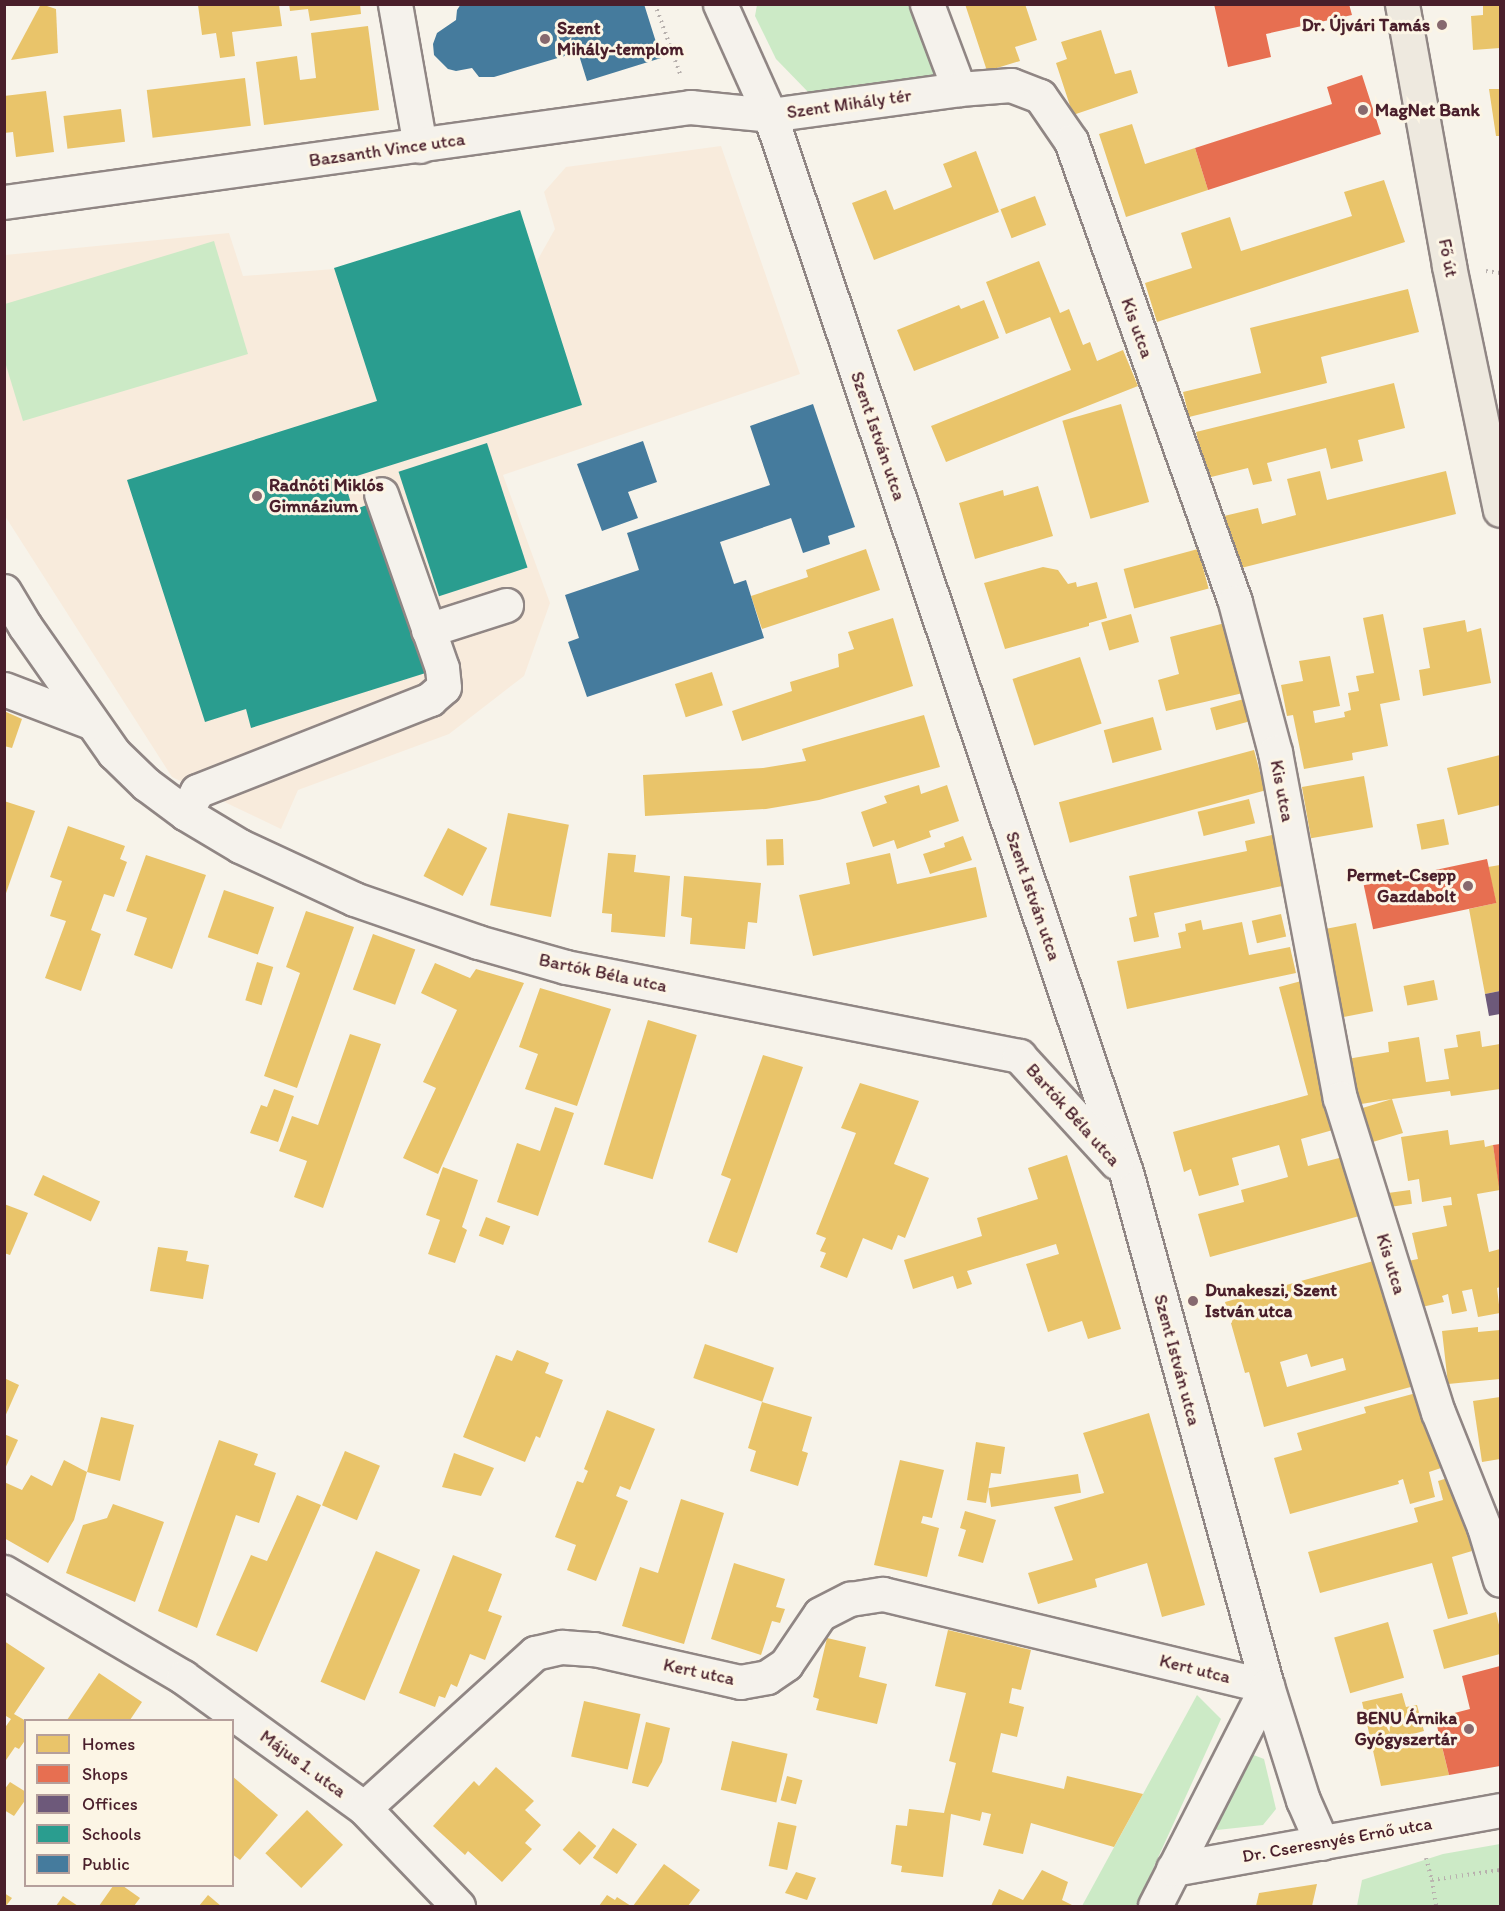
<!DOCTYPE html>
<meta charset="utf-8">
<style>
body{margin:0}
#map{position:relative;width:1505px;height:1911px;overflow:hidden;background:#f7f3ea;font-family:Itim,sans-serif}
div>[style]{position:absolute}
.built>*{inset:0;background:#f8ebdc}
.green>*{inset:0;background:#cceac6}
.homes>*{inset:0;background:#e9c46a;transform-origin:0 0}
.shops>*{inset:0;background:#e76f51;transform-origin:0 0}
.offices>*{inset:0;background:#6d597a}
.schools>*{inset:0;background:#2a9d8f;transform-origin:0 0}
.public>*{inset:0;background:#457b9d}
.path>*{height:4px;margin-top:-2px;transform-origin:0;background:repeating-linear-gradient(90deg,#b8b1ae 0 1.5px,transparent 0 6px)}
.roads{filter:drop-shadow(2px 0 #908684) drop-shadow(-2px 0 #908684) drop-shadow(0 2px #908684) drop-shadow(0 -2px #908684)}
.minor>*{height:33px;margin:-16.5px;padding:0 16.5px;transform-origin:16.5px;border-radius:16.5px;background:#f5f2ec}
.major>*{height:33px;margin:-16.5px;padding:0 16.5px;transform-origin:16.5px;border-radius:16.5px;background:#eee9df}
.dots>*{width:16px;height:16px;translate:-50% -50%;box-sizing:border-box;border:3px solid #fcf5e5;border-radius:50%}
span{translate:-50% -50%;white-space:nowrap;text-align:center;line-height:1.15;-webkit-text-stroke:6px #fcf5e5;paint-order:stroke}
.poi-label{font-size:18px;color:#4a1f2b;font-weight:700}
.right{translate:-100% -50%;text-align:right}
.left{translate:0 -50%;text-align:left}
.street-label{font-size:18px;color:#4a1f2b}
.frame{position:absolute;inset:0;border:6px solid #4a1f2b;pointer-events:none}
.legend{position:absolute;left:24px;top:1719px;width:210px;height:168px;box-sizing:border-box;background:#fcf5e5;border:2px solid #b59f9b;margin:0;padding:8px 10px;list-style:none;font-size:18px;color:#4a1f2b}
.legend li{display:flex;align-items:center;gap:12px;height:30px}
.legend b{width:30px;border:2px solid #b59f9b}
</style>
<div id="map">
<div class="built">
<div style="clip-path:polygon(721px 146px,800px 374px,503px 475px,550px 603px,524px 676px,449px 734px,298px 790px,281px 829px,172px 777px,5px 516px,5px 255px,229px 233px,243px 276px,334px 269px,520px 210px,537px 261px,555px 229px,544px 192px,566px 167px)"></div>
</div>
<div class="green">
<div style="clip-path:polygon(757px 5px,911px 5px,941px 82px,811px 95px,776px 59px,755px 16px)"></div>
<div style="clip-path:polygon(214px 241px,248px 354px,23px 421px,5px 362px,5px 304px)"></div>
<div style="clip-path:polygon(1197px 1695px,1221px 1719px,1136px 1906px,1082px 1906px)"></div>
<div style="clip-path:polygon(1251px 1754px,1264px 1759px,1276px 1809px,1263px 1825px,1217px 1830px,1208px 1821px,1241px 1761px)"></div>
<div style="clip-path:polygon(1500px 1844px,1500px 1906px,1357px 1906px,1362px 1880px,1443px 1854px)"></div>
</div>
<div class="homes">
<div style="clip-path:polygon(41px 4px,56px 9px,58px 53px,11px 60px)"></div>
<div style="clip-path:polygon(289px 4px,360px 4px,361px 14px,310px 21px,308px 9px,290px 11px)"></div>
<div style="clip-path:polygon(965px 4px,1025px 4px,1037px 40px,1015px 47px,1020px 61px,987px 71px)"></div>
<div style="clip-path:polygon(1483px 4px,1500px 4px,1500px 48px,1473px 50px,1471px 16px,1483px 15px)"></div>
<div style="clip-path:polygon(198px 5px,279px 5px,282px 26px,232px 32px,235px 56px,220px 58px,216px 33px,202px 35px)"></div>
<div style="clip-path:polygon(368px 26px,379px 110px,264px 125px,256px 62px,297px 56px,300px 80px,316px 78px,311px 33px)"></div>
<div style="clip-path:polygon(1101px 30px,1115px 74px,1131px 70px,1138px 93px,1073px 115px,1056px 63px,1067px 59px,1061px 42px)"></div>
<div style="left:245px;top:78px;width:48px;height:99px;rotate:83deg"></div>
<div style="clip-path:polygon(1489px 89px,1500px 89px,1500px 136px,1496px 136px)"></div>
<div style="clip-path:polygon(46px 91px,54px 152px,16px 157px,13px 132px,4px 133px,4px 96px)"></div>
<div style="left:121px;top:109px;width:33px;height:58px;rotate:83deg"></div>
<div style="clip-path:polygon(1132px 124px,1145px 164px,1195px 148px,1208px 190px,1126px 217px,1099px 134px)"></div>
<div style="clip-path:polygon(976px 151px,999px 212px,874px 260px,852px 203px,886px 190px,894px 210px,952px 187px,943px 164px)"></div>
<div style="clip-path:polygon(1384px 180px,1405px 242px,1157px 322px,1145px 283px,1192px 268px,1181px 233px,1230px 217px,1241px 251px,1352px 216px,1344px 192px)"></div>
<div style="left:1035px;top:196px;width:31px;height:37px;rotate:69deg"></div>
<div style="clip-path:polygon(1039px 261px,1060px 313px,1069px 309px,1083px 345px,1090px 342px,1097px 361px,1123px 350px,1138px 386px,946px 462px,931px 426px,1071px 370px,1050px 317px,1006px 334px,986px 282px)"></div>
<div style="clip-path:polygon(1408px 289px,1419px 332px,1321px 357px,1327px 383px,1189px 417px,1183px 392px,1261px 373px,1250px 328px)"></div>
<div style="clip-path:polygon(984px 300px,999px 338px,914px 371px,897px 330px,959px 305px,961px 309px)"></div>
<div style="clip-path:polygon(1394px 383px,1405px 428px,1358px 440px,1363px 461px,1331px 469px,1326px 448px,1267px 463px,1272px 481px,1253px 485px,1248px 468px,1207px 478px,1196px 432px)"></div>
<div style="left:1121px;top:404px;width:102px;height:61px;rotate:74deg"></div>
<div style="clip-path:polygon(1320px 471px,1327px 500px,1446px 471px,1456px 514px,1237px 569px,1224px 516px,1258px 508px,1262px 524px,1296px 515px,1287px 479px)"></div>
<div style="clip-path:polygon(1038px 486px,1053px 536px,975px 559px,959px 503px,1003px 490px,1004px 496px)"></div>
<div style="clip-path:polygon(866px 549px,880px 590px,762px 629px,751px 596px,808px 577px,806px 570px)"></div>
<div style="left:1198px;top:549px;width:41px;height:77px;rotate:75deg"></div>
<div style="clip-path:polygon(1043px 567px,1058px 570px,1068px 584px,1076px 582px,1077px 587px,1097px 582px,1107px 618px,1089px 623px,1089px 626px,1005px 649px,984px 583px)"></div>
<div style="left:1131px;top:614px;width:29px;height:31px;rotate:74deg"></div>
<div style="clip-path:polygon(1383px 614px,1400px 700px,1380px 704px,1388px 746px,1352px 753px,1353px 760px,1304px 769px,1293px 715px,1287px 716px,1281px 685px,1303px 681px,1299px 661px,1330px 656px,1340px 706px,1313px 711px,1315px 723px,1345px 717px,1344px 712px,1351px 710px,1348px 693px,1359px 691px,1356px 676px,1374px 673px,1363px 618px)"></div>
<div style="clip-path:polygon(893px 618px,913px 686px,742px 741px,732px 711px,792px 691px,790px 682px,839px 667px,838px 654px,854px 649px,848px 632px)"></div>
<div style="clip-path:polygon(1465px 620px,1467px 632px,1481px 628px,1491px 683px,1423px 696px,1419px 670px,1430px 668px,1423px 628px)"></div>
<div style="clip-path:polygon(1225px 623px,1243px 693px,1166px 711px,1158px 680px,1179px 674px,1170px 637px)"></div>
<div style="left:1080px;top:657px;width:70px;height:71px;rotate:72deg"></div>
<div style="left:712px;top:672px;width:35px;height:39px;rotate:72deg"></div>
<div style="left:1244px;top:699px;width:23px;height:35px;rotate:75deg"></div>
<div style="clip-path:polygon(4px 711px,22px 719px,12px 748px,4px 746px)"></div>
<div style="clip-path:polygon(924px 715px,940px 767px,819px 800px,766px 809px,645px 816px,643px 775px,763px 768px,806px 761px,802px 749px)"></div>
<div style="left:1153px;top:717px;width:34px;height:51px;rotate:75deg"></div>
<div style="left:1254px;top:750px;width:42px;height:202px;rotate:75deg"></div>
<div style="clip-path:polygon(1500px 755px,1500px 805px,1458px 815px,1447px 768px)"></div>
<div style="left:1364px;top:776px;width:52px;height:63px;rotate:80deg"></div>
<div style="clip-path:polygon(919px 785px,921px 794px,947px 785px,959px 821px,929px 831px,931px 837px,897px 849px,894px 840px,873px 847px,861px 812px,887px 803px,884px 796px)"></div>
<div style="left:1249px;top:799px;width:25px;height:53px;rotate:76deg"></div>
<div style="clip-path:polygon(4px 801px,35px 811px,5px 896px,4px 896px)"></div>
<div style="left:508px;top:813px;width:62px;height:94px;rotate:11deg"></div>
<div style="left:1444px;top:819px;width:26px;height:28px;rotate:79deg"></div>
<div style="clip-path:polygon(68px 826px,125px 846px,120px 859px,127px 862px,114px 897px,104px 894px,91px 930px,101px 934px,81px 991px,45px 978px,66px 921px,50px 916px,62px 881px,50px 877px)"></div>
<div style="left:448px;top:828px;width:44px;height:54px;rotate:27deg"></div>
<div style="clip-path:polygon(1276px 834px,1287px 885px,1154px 913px,1159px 937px,1134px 942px,1129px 918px,1137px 916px,1129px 876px,1247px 851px,1245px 841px)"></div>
<div style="clip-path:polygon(963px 836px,972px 860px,930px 874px,923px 854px,945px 847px,944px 843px)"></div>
<div style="left:783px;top:839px;width:26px;height:17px;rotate:88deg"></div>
<div style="clip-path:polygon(608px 853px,636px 855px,634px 872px,670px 876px,665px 937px,611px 932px,612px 914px,602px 913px)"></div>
<div style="clip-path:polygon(890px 853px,897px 884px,976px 867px,987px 917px,813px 956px,799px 895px,850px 884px,846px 863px)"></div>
<div style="clip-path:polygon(146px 855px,206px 875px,172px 969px,134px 955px,147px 918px,126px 911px)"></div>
<div style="clip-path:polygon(1500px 865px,1500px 991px,1485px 994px,1469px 909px,1496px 903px,1488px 867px)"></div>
<div style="clip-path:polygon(684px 876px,761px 883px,757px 923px,748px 922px,745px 949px,690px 944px,692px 918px,681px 916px)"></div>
<div style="left:224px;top:890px;width:53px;height:50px;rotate:19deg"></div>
<div style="clip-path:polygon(306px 911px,354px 927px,297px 1088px,264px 1076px,300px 973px,286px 967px)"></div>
<div style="left:1281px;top:914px;width:23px;height:30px;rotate:77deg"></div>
<div style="clip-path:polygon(1201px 920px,1203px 930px,1242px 922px,1249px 955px,1290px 947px,1296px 973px,1127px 1009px,1117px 961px,1181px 948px,1178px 933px,1186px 931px,1185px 924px)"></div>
<div style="left:1356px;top:923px;width:90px;height:34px;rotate:79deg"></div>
<div style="left:373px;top:934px;width:45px;height:59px;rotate:20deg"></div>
<div style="left:257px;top:962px;width:17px;height:40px;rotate:17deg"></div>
<div style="clip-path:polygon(435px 963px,470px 978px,476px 969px,524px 983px,438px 1174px,403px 1158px,436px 1088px,423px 1082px,457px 1010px,421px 993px)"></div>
<div style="clip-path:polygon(1305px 980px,1340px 1128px,1301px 1139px,1308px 1166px,1347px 1156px,1363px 1215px,1210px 1257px,1198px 1214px,1244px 1202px,1241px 1190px,1288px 1177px,1279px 1145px,1232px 1158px,1239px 1185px,1199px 1196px,1191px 1169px,1184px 1172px,1173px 1132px,1308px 1095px,1279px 987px)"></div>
<div style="left:1434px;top:980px;width:20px;height:31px;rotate:79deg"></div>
<div style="clip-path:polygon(540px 988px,611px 1009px,577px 1106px,525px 1089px,538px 1054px,519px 1047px)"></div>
<div style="left:648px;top:1020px;width:51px;height:151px;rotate:17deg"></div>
<div style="clip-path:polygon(1480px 1031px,1482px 1047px,1500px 1044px,1500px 1089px,1451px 1096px,1450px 1091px,1392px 1099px,1403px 1133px,1366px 1144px,1356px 1110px,1392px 1099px,1355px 1105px,1347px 1059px,1389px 1052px,1388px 1042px,1419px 1037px,1426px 1082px,1449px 1079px,1444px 1049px,1458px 1047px,1456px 1035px)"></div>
<div style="clip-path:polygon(350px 1034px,381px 1044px,323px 1208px,294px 1197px,307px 1161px,279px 1151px,292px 1116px,318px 1125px)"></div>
<div style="clip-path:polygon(763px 1055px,803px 1067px,737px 1253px,708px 1242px,731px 1179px,721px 1175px)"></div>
<div style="clip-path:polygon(860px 1083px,919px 1101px,894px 1164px,929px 1178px,905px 1238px,898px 1235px,892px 1250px,863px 1238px,847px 1278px,820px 1267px,826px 1253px,820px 1251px,826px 1238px,816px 1234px,856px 1133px,841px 1128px)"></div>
<div style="clip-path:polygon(274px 1089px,294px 1096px,278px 1142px,250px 1133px,261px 1105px,267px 1107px)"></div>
<div style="clip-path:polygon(555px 1107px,574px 1113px,538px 1216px,497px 1202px,517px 1143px,540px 1151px)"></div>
<div style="clip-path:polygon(1448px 1130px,1450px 1145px,1484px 1140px,1485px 1147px,1493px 1145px,1500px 1190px,1477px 1194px,1489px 1252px,1500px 1249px,1500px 1287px,1497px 1288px,1500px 1313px,1478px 1317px,1472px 1289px,1462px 1291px,1467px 1311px,1452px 1314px,1448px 1294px,1442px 1296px,1444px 1302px,1413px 1309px,1403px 1262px,1418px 1259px,1412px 1233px,1447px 1226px,1443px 1206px,1452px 1205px,1451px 1197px,1422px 1202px,1419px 1179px,1408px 1181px,1401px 1137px)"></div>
<div style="clip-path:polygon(1067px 1155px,1121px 1329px,1088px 1339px,1082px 1321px,1048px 1332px,1026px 1264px,1059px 1254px,1056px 1244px,967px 1271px,972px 1284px,957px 1289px,953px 1276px,913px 1289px,904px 1260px,982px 1236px,977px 1218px,1038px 1199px,1028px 1168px)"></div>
<div style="clip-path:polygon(443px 1167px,478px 1180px,462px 1227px,467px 1230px,455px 1263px,428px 1254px,440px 1220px,426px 1215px)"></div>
<div style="left:43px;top:1175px;width:63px;height:22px;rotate:25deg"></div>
<div style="left:1410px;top:1190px;width:14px;height:26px;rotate:82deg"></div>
<div style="clip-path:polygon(4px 1204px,28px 1213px,10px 1255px,4px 1253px)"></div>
<div style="left:486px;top:1217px;width:26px;height:20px;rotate:21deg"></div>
<div style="clip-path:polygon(158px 1247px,188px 1251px,186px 1261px,209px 1265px,203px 1299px,150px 1291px)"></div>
<div style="clip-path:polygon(evenodd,1377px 1260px,1418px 1385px,1264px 1427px,1249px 1372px,1245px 1373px,1225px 1302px,1377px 1260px,1307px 1354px,1311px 1367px,1343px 1358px,1346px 1370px,1287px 1387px,1280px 1362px,1307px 1354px)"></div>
<div style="clip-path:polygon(1478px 1327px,1478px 1332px,1500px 1330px,1500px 1379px,1448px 1384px,1442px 1331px)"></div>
<div style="left:705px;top:1344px;width:73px;height:36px;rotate:19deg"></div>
<div style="clip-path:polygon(517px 1350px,549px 1363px,545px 1373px,563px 1380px,540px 1438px,536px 1436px,525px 1462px,463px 1437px,496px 1355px,512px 1361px)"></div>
<div style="clip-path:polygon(4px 1378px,19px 1385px,4px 1419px)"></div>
<div style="clip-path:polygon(1420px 1392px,1441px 1468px,1429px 1472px,1435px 1497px,1410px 1504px,1403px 1479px,1398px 1481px,1399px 1484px,1290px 1514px,1274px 1458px,1302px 1450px,1297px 1433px,1366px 1413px,1364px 1407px)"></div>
<div style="clip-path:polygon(1500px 1397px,1500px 1459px,1482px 1462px,1473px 1401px)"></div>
<div style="clip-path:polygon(762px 1402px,812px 1417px,802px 1451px,808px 1453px,798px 1486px,750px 1471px,756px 1451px,748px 1448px)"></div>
<div style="clip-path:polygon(607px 1410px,655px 1429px,630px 1490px,620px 1486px,616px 1496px,628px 1501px,596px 1581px,567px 1570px,576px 1545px,555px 1537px,577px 1481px,583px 1483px,588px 1471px,584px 1469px)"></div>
<div style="clip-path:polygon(1149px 1413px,1205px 1605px,1162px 1617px,1147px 1563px,1095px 1579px,1097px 1587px,1038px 1604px,1028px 1573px,1073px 1560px,1054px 1507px,1104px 1493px,1083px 1433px)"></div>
<div style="clip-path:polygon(101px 1417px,134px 1425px,120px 1481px,87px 1472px,74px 1520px,48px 1563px,4px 1538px,4px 1482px,22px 1490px,31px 1475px,52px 1486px,64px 1460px,87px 1472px)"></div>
<div style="clip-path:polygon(4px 1434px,18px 1440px,4px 1471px)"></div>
<div style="clip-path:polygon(219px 1440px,258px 1454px,254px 1465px,276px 1473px,259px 1523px,236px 1515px,197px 1628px,158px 1611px)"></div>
<div style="clip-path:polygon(976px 1442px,1005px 1447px,1001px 1474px,991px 1473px,986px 1503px,967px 1500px)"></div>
<div style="left:345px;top:1451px;width:38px;height:59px;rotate:23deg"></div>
<div style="clip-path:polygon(454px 1453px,494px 1468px,481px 1496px,442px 1487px)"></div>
<div style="clip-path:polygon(900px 1460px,944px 1470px,932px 1518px,923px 1516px,921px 1523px,939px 1528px,927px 1577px,874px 1565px)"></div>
<div style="left:1078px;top:1474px;width:19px;height:91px;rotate:81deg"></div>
<div style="clip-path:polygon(1451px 1477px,1472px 1551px,1452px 1557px,1468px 1614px,1448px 1619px,1432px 1563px,1320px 1593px,1308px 1552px,1418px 1522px,1414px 1508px,1443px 1500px,1438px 1481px)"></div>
<div style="clip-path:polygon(297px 1495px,321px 1505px,257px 1652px,216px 1635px,251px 1555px,267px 1561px)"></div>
<div style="clip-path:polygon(681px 1499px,724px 1513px,684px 1644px,622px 1626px,640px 1567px,658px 1573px)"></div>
<div style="clip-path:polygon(113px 1504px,164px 1522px,135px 1602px,66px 1573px,83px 1525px,107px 1518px)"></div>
<div style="clip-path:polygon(965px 1511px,996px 1520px,983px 1563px,958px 1556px,966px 1530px,960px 1528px)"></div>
<div style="left:376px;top:1551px;width:48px;height:142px;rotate:23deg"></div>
<div style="clip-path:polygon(453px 1555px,502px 1574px,488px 1611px,502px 1616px,485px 1660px,470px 1654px,457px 1687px,451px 1684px,445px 1698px,439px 1696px,435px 1707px,399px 1693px)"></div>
<div style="clip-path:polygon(734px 1563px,785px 1579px,776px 1607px,785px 1609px,780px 1623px,772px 1621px,761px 1655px,711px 1639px)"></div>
<div style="clip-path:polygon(1496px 1612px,1500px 1629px,1500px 1654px,1444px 1669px,1433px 1630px)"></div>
<div style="left:1388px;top:1622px;width:58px;height:56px;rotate:74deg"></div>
<div style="clip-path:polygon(948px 1630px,1031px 1650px,1021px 1690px,1012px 1688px,1009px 1703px,1024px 1707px,1017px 1737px,1001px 1733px,992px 1772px,1064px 1789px,1067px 1776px,1143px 1794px,1114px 1847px,1031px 1823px,1023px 1854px,983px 1845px,991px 1814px,982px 1812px,980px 1821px,951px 1814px,943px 1877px,901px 1872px,902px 1866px,891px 1864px,896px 1825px,907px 1826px,909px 1809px,944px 1813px,956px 1763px,949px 1761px,966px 1693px,935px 1686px)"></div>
<div style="clip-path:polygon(827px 1638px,866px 1647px,859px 1677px,887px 1684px,877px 1724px,816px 1710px,819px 1699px,813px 1697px)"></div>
<div style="clip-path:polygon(4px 1641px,45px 1668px,14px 1714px,26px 1721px,26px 1739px,19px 1749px,15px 1747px,4px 1763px,4px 1729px,11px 1719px,6px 1716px,4px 1719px)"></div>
<div style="clip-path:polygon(99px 1673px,142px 1702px,130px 1720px,67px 1720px)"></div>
<div style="clip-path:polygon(1402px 1693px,1406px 1707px,1417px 1705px,1424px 1731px,1409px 1735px,1410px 1739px,1394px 1744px,1396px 1750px,1440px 1739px,1449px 1775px,1381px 1786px,1362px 1702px)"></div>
<div style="left:584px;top:1701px;width:58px;height:57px;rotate:13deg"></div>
<div style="clip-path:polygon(646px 1722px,670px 1728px,662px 1762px,648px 1787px,632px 1783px)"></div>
<div style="left:732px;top:1741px;width:57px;height:50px;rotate:13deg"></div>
<div style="clip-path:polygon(496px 1767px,534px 1801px,525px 1810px,541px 1825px,525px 1843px,532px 1849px,502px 1882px,468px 1851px,465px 1855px,433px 1826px,474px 1781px,479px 1786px)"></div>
<div style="clip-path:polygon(232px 1776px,278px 1815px,240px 1860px,232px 1854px)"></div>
<div style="left:787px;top:1776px;width:16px;height:25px;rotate:15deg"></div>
<div style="clip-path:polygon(10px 1782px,26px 1792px,26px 1799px,14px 1816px,4px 1810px,4px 1790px)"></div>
<div style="left:307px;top:1810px;width:50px;height:60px;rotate:44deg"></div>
<div style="left:778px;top:1822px;width:19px;height:45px;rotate:12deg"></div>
<div style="left:613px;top:1828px;width:29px;height:36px;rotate:34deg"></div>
<div style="left:579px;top:1831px;width:23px;height:25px;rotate:41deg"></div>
<div style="clip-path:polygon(664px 1864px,700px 1890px,688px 1906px,633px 1906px)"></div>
<div style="clip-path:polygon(1042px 1870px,1068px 1882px,1062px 1900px,1074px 1906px,991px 1906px,999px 1889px,1023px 1900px)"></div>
<div style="clip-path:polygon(796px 1872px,816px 1878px,807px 1900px,785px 1893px)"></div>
<div style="clip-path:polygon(1317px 1884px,1312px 1906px,1256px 1906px,1259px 1893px)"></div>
<div style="clip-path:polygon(113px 1886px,123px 1886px,140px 1898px,134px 1906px,99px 1906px)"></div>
<div style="clip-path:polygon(4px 1893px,12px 1898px,6px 1906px,4px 1906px)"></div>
<div style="clip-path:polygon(208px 1895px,221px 1906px,199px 1906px)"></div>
<div style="clip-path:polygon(607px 1895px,615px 1900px,617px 1897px,631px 1906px,599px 1906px)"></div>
<div style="clip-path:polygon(63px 1896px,78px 1906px,56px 1906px)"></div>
</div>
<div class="shops">
<div style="clip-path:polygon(1214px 4px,1349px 4px,1352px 15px,1266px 34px,1271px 57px,1228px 67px)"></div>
<div style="clip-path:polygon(1362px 75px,1381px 134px,1208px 190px,1195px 148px,1332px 104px,1327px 87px)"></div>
<div style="left:1487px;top:859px;width:45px;height:126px;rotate:78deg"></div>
<div style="clip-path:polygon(1500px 1144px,1500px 1186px,1499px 1187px,1493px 1145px)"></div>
<div style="clip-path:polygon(1500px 1666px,1500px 1766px,1449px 1775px,1435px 1718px,1470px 1709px,1462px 1676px)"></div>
</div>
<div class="offices">
<div style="clip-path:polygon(1500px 991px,1500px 1014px,1489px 1016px,1485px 994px)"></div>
</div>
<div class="schools">
<div style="clip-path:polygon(520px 210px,582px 405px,344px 480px,353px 510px,378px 501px,432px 671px,251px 728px,246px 709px,205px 722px,127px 480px,377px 401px,334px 268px)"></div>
<div style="left:487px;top:443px;width:131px;height:93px;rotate:72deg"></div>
</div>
<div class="public">
<div style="clip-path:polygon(461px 4px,644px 4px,661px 58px,587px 81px,578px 52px,494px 77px,479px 77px,472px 68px,456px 71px,448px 69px,434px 55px,433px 44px,437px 33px,456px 20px,457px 10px)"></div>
<div style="clip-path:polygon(813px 404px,855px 527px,828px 536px,830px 544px,803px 553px,791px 518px,720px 542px,734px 584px,746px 580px,764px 638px,587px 697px,568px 642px,579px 638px,565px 595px,639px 570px,627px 533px,770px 485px,750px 426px)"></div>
<div style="clip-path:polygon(643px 441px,657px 482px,628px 492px,638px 518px,602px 531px,577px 464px)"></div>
</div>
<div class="path">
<div style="left:655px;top:4px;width:74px;rotate:70.3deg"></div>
<div style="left:1486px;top:271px;width:14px;rotate:8deg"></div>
<div style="left:1426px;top:1858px;width:23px;rotate:75deg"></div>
<div style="left:1432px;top:1880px;width:69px;rotate:-8.4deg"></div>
<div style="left:1432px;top:1880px;width:26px;rotate:81deg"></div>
</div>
<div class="roads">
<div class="minor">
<div style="left:395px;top:4px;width:144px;rotate:80deg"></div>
<div style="left:720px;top:4px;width:122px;rotate:65.8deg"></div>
<div style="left:770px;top:115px;width:1115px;rotate:71.39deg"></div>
<div style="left:1126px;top:1172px;width:533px;rotate:74.66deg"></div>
<div style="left:1267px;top:1686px;width:120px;rotate:72.5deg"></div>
<div style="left:1303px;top:1800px;width:47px;rotate:66.2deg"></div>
<div style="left:927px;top:4px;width:91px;rotate:69.4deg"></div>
<div style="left:4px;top:202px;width:693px;rotate:-7.88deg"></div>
<div style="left:690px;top:107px;width:80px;rotate:5.7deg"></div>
<div style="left:770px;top:115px;width:191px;rotate:-7.8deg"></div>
<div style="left:959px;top:89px;width:52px;rotate:-4.4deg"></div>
<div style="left:1011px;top:85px;width:31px;rotate:21deg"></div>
<div style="left:1040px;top:96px;width:55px;rotate:55.4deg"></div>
<div style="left:1071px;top:141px;width:489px;rotate:70.4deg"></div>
<div style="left:1235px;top:602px;width:155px;rotate:75.1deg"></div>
<div style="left:1275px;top:752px;width:352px;rotate:79.4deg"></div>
<div style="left:1340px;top:1098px;width:329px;rotate:72.7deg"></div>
<div style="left:1438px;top:1412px;width:124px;rotate:68.2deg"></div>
<div style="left:1484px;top:1527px;width:55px;rotate:73.2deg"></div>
<div style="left:4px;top:591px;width:41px;rotate:59deg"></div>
<div style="left:25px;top:626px;width:155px;rotate:55deg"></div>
<div style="left:114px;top:753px;width:45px;rotate:44.1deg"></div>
<div style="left:146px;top:784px;width:49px;rotate:36.6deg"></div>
<div style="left:185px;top:813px;width:64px;rotate:31deg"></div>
<div style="left:240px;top:846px;width:126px;rotate:24.9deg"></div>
<div style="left:354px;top:899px;width:131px;rotate:19.1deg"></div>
<div style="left:478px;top:942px;width:91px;rotate:15.9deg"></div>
<div style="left:566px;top:967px;width:462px;rotate:11.1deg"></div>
<div style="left:1019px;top:1056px;width:144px;rotate:47.5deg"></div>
<div style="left:428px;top:630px;width:82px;rotate:-17.8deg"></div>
<div style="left:4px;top:689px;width:92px;rotate:21deg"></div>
<div style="left:185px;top:813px;width:25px;rotate:-61deg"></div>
<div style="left:197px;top:791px;width:251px;rotate:-21.5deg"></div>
<div style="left:430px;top:699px;width:18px;rotate:-41deg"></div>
<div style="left:444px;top:687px;width:19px;rotate:-96deg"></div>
<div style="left:442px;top:668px;width:184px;rotate:-109.3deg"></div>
<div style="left:4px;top:1572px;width:208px;rotate:30.4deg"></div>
<div style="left:183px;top:1677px;width:223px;rotate:35.9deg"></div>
<div style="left:364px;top:1808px;width:136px;rotate:46.2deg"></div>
<div style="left:364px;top:1808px;width:231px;rotate:-42.2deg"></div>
<div style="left:535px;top:1653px;width:28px;rotate:-13deg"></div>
<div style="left:562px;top:1647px;width:32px;rotate:4deg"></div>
<div style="left:594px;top:1649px;width:150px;rotate:12.7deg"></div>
<div style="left:740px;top:1682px;width:27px;rotate:-10deg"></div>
<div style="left:767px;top:1677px;width:23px;rotate:-34deg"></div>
<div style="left:786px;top:1664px;width:60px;rotate:-55.8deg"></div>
<div style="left:820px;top:1614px;width:34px;rotate:-27deg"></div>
<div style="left:850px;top:1599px;width:33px;rotate:-9deg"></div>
<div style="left:883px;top:1594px;width:395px;rotate:13.5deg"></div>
<div style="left:1267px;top:1686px;width:247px;rotate:117deg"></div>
<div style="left:1173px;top:1869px;width:332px;rotate:-10.2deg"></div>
</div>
<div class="major">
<div style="left:1402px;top:4px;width:266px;rotate:79.8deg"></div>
<div style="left:1449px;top:266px;width:249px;rotate:78.2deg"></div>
</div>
</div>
<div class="dots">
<div style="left:1442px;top:25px;background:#87696e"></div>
<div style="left:545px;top:39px;background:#87696e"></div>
<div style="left:1363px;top:110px;background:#87696e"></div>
<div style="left:257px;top:496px;background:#87696e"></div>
<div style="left:1468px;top:886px;background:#87696e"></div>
<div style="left:1193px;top:1301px;background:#87696e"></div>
<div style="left:1469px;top:1729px;background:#87696e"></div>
</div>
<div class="poi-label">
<span class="right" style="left:1430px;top:25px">Dr. Újvári Tamás</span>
<span class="left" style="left:557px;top:39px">Szent<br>Mihály-templom</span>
<span class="left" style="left:1375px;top:110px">MagNet Bank</span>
<span class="left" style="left:269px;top:496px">Radnóti Miklós<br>Gimnázium</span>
<span class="right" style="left:1456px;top:886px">Permet-Csepp<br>Gazdabolt</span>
<span class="left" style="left:1205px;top:1301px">Dunakeszi, Szent<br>István utca</span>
<span class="right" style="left:1457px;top:1729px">BENU Árnika<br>Gyógyszertár</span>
</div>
<div class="street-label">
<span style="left:849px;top:104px;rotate:-8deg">Szent Mihály tér</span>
<span style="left:387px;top:150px;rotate:-8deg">Bazsanth Vince utca</span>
<span style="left:1448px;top:258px;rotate:79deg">Fő út</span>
<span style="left:1137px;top:328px;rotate:70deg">Kis utca</span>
<span style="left:878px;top:436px;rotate:71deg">Szent István utca</span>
<span style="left:1282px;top:791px;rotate:79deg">Kis utca</span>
<span style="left:1033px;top:896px;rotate:71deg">Szent István utca</span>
<span style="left:603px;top:973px;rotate:12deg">Bartók Béla utca</span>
<span style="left:1073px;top:1115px;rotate:48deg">Bartók Béla utca</span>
<span style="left:1391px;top:1264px;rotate:73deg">Kis utca</span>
<span style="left:1177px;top:1360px;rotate:75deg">Szent István utca</span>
<span style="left:1195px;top:1669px;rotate:14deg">Kert utca</span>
<span style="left:699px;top:1672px;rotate:12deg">Kert utca</span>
<span style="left:303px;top:1764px;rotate:36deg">Május 1. utca</span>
<span style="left:1337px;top:1840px;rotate:-10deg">Dr. Cseresnyés Ernő utca</span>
</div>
<div class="frame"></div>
<ul class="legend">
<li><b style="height:16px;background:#e9c46a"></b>Homes</li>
<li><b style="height:16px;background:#e76f51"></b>Shops</li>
<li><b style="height:16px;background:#6d597a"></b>Offices</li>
<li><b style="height:16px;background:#2a9d8f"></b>Schools</li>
<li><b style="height:16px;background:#457b9d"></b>Public</li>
</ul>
</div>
